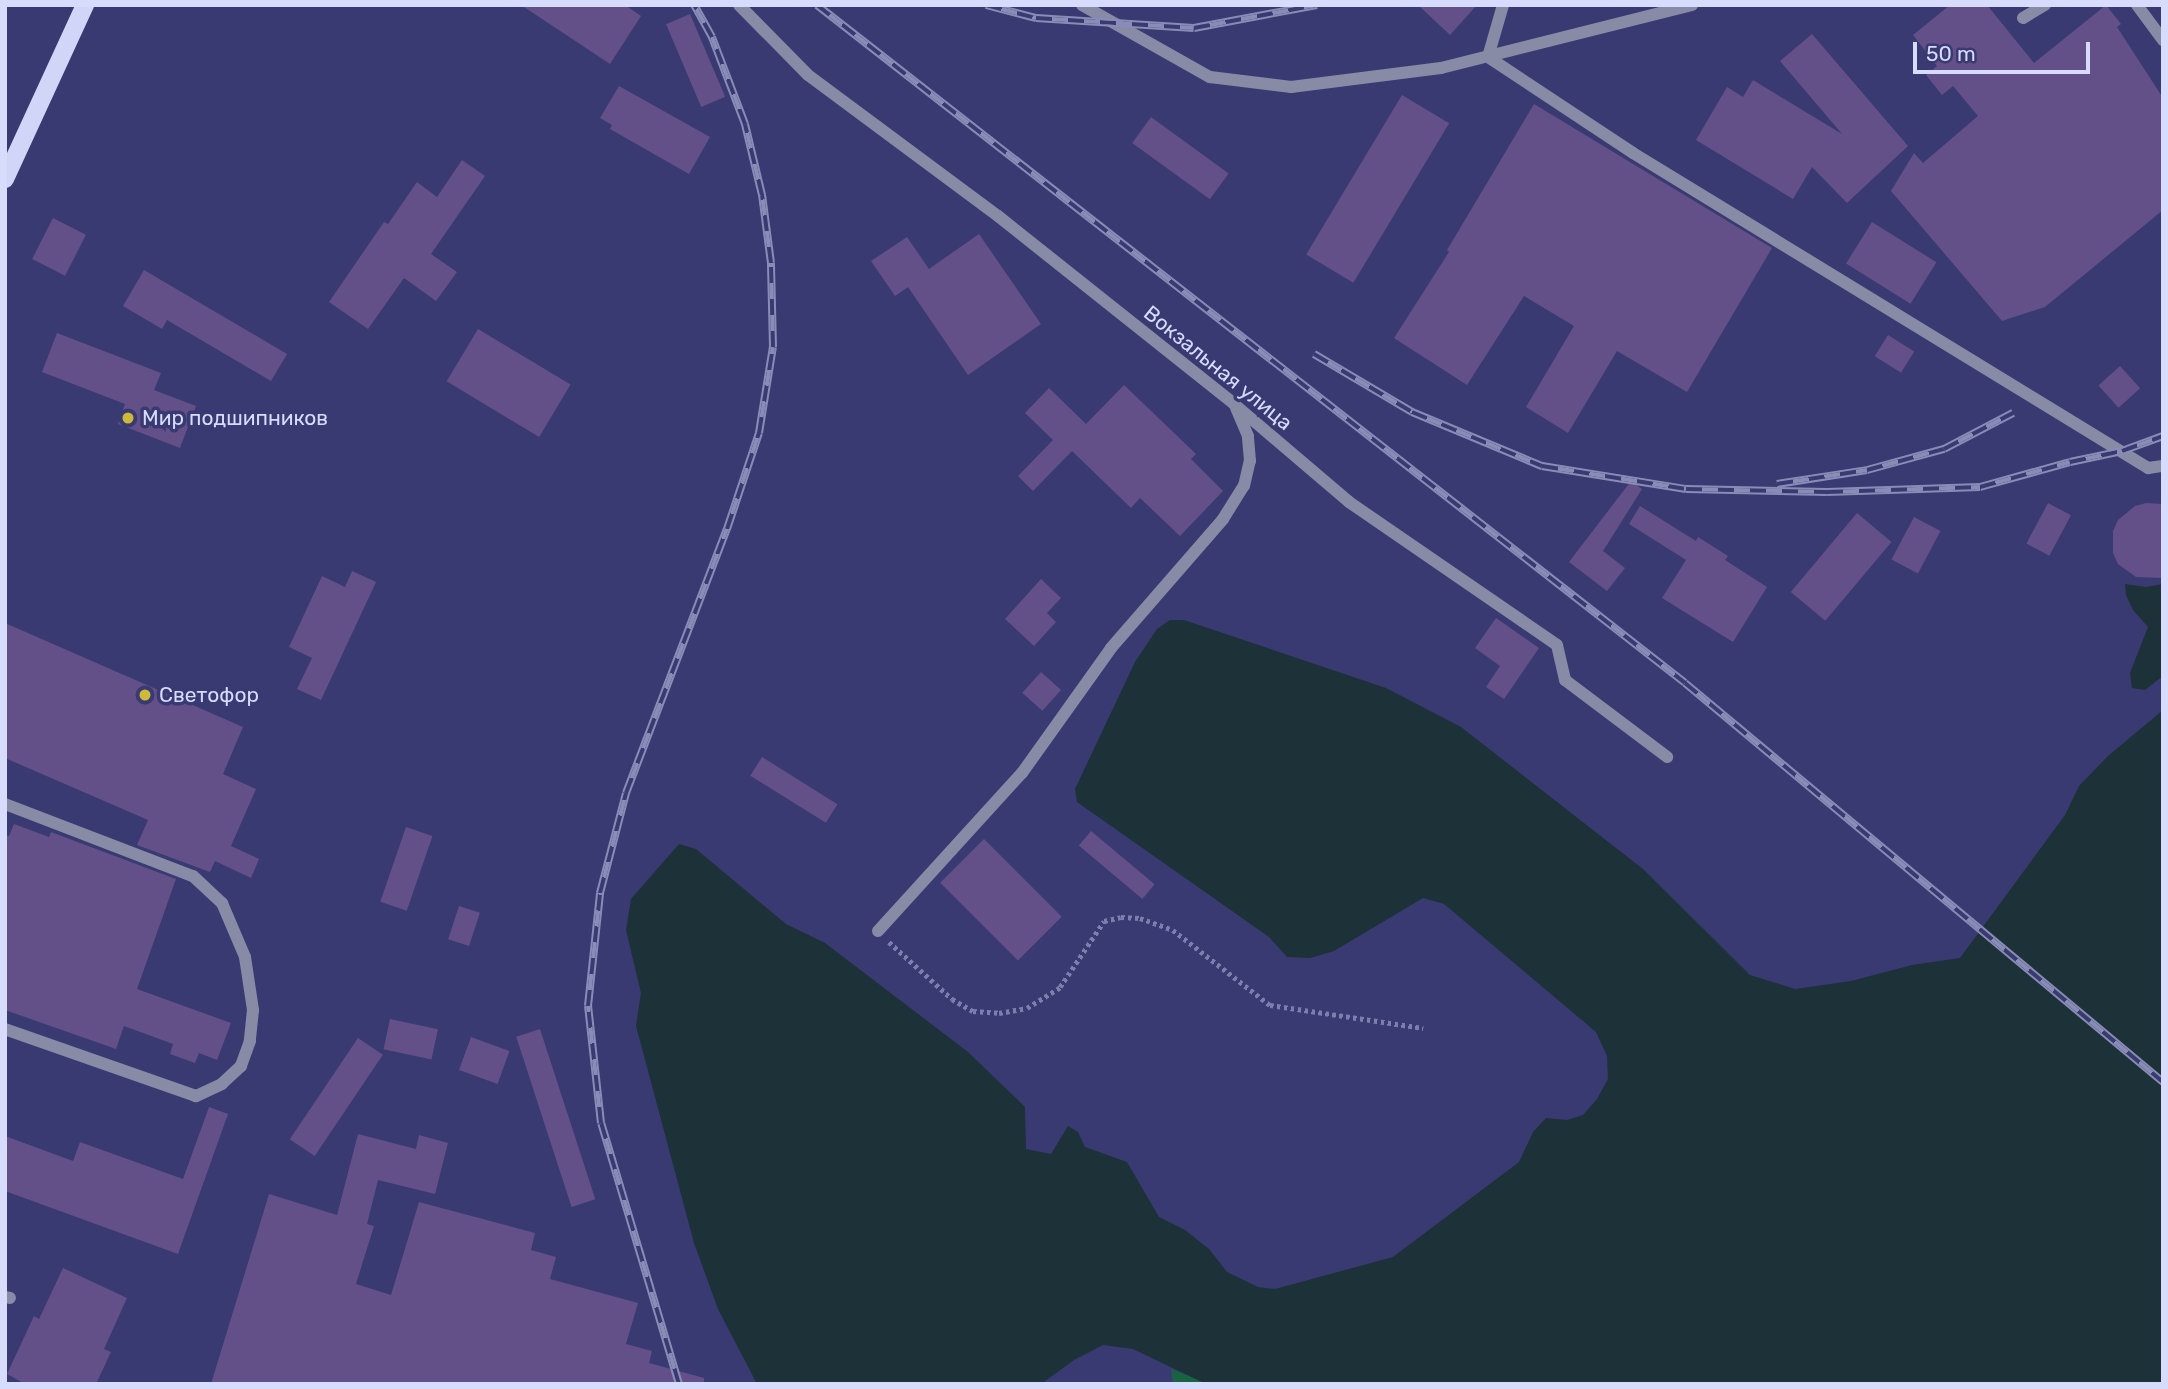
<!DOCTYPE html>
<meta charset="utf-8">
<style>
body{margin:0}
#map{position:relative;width:2168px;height:1389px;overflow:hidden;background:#383a71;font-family:Rubik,sans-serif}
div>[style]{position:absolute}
.green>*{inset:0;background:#1a6342}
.water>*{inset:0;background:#1c3138}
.building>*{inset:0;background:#645088;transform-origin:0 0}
.path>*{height:4.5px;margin-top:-2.25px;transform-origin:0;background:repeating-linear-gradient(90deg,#7c7fad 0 3.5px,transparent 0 7px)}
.minor>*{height:12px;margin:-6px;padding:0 6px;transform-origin:6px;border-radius:6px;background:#878ba6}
.major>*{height:18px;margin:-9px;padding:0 9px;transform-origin:9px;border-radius:9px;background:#d1d5f7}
.rail>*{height:8px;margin-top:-4px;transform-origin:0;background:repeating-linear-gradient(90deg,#383a71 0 16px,#898cb7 0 32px);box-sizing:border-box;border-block:2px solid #898cb7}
.dots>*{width:19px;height:19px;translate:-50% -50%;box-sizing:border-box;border:4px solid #383a71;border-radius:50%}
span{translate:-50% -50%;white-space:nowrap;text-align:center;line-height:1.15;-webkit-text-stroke:7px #383a71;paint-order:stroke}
.street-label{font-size:21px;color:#d7dbfc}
.poi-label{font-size:21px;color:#d7dbfc}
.left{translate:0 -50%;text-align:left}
.frame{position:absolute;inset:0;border:7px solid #d7dbfc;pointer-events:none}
.scale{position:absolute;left:1913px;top:42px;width:177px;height:32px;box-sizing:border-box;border:4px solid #d7dbfc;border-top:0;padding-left:9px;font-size:21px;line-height:24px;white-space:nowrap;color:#d7dbfc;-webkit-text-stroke:5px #383a71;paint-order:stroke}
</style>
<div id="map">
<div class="green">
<div style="clip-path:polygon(1171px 1369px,1205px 1382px,1206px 1384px,1173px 1384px)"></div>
</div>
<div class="water">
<div style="clip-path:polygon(2125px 584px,2146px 587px,2163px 584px,2163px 676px,2145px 690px,2132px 688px,2130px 673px,2148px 627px,2133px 610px,2126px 595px)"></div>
<div style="clip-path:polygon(1170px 620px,1184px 620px,1386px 688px,1461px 727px,1643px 869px,1750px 975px,1795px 989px,1851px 981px,1912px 965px,1960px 958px,2065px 815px,2079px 786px,2108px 756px,2163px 710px,2163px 1384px,1206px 1384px,1133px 1349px,1103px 1345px,1074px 1360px,1041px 1384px,757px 1384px,718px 1309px,694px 1243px,636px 1026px,641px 993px,626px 930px,631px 899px,679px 844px,696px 849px,786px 924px,825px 943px,968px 1052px,1025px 1107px,1026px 1149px,1051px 1154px,1068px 1126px,1078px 1132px,1085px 1147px,1127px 1162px,1159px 1217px,1185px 1230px,1209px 1249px,1227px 1272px,1258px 1287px,1275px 1289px,1393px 1257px,1519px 1162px,1533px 1132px,1546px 1118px,1567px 1120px,1583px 1115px,1597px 1099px,1608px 1079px,1607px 1056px,1596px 1032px,1444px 904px,1423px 898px,1334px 951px,1310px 958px,1287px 957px,1269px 937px,1077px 802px,1075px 789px,1135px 662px,1157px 629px)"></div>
</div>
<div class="building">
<div style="clip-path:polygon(521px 5px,625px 5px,641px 16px,610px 64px)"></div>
<div style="clip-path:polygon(1418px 5px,1477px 5px,1450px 35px)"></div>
<div style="clip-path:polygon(1950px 5px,1987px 5px,2034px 63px,2106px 5px,2121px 24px,2117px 27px,2163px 98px,2163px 210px,2045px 307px,2002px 321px,1891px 191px,1914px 153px,1923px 163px,1978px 116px,1953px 86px,1942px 95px,1926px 75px,1937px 66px,1913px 35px)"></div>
<div style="left:690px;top:14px;width:90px;height:26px;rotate:67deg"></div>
<div style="clip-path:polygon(1812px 34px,1908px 146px,1847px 203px,1812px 167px,1793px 199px,1696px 140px,1727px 87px,1743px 97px,1753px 80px,1842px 134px,1780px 61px)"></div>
<div style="clip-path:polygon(619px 86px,710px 137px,689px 174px,610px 129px,612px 125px,600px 118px)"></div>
<div style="left:1402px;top:95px;width:55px;height:186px;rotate:31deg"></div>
<div style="clip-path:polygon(1534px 104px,1772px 248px,1687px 392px,1617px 351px,1568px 433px,1526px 407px,1574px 326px,1524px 296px,1467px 385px,1394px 338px,1449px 252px,1447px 250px)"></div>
<div style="left:1151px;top:117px;width:96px;height:32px;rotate:36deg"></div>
<div style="clip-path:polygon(462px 160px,485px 176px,431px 254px,457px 272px,436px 301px,404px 278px,368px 329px,329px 302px,384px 222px,388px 224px,417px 182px,437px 197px)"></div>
<div style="left:53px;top:218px;width:37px;height:46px;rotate:27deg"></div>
<div style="left:1872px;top:222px;width:76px;height:49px;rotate:32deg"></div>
<div style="clip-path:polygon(979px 234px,1041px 324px,968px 375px,908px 287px,895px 296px,871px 261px,907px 237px,929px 269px)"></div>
<div style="clip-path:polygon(144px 270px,287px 354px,271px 381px,167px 320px,162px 329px,123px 306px)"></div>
<div style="left:478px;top:329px;width:108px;height:61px;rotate:31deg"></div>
<div style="clip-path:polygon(57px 333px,161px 373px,154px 390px,196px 406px,180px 448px,118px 424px,125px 404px,42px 372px)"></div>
<div style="left:1888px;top:335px;width:31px;height:25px;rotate:32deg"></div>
<div style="left:2120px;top:366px;width:30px;height:29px;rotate:48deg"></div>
<div style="clip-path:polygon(1124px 385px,1196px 454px,1191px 459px,1223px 491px,1180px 536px,1140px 498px,1131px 508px,1072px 451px,1033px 491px,1018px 476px,1053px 440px,1025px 413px,1049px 388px,1086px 424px)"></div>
<div style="clip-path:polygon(1631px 481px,1642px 489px,1603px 551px,1625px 568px,1607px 591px,1569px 562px)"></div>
<div style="left:2048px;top:503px;width:26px;height:46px;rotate:28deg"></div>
<div style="clip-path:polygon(2146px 503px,2163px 504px,2163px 578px,2136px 577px,2118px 564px,2113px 553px,2113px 531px,2118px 520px,2135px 506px)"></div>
<div style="clip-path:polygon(1640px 506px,1696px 541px,1698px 537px,1728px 556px,1725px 560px,1767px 587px,1733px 642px,1662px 598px,1686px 560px,1629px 524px)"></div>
<div style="left:1857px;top:513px;width:45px;height:103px;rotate:40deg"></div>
<div style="left:1914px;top:517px;width:30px;height:48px;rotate:28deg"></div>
<div style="clip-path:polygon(352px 571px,376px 582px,321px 700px,297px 689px,312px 658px,289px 647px,322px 576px,345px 587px)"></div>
<div style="clip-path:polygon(1041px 579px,1061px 598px,1047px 613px,1056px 622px,1034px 646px,1005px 619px)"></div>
<div style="clip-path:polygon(1496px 618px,1539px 648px,1504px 699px,1486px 687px,1500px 666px,1475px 648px)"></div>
<div style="clip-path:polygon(5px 623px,243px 727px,223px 774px,256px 789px,231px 846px,259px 859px,251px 878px,215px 861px,210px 872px,137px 845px,148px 820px,5px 758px)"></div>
<div style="left:1041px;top:672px;width:27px;height:28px;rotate:42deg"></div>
<div style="left:762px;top:757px;width:89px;height:22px;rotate:32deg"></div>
<div style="clip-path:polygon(14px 824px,49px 837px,51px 832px,176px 879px,137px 989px,231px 1023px,217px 1060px,199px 1053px,195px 1063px,170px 1054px,173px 1044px,124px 1026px,116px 1049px,5px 1010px,5px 835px,9px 836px)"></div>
<div style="left:406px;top:827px;width:28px;height:79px;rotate:19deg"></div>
<div style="left:1091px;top:831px;width:83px;height:19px;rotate:40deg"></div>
<div style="left:984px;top:839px;width:110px;height:62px;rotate:45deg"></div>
<div style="left:459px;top:906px;width:22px;height:35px;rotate:18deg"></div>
<div style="left:390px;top:1019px;width:49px;height:31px;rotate:12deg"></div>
<div style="left:540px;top:1029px;width:179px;height:25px;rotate:72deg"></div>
<div style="left:471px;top:1037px;width:41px;height:35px;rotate:20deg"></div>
<div style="left:358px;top:1038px;width:30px;height:122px;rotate:34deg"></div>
<div style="clip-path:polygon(209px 1107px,228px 1114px,178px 1254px,5px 1191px,5px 1136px,73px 1161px,80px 1142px,183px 1179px)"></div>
<div style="clip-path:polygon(358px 1134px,416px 1149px,419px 1135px,448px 1143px,435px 1194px,378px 1180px,367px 1224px,374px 1226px,356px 1284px,391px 1295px,419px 1202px,535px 1233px,531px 1250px,556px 1257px,550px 1279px,638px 1303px,626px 1344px,652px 1351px,649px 1363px,704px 1378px,704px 1384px,211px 1384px,269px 1194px,337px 1215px)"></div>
<div style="clip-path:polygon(63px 1268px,127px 1298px,104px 1349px,111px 1352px,96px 1384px,25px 1384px,7px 1374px,34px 1316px,39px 1319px)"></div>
</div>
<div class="path">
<div style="left:889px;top:942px;width:85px;rotate:42.1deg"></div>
<div style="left:952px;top:999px;width:24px;rotate:30deg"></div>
<div style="left:973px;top:1011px;width:26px;rotate:4deg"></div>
<div style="left:999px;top:1013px;width:28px;rotate:-10deg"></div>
<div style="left:1027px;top:1008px;width:39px;rotate:-32deg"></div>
<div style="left:1060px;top:987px;width:79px;rotate:-56.3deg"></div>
<div style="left:1104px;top:921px;width:17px;rotate:-13deg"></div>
<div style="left:1121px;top:917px;width:19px;rotate:3deg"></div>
<div style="left:1140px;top:918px;width:35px;rotate:20deg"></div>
<div style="left:1173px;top:930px;width:123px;rotate:37.7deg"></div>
<div style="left:1270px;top:1005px;width:155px;rotate:8.5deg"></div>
</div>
<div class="minor">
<div style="left:739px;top:5px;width:98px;rotate:45.4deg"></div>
<div style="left:808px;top:75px;width:237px;rotate:36.6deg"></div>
<div style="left:998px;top:216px;width:302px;rotate:38.5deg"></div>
<div style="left:1234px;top:404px;width:151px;rotate:40.4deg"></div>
<div style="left:1349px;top:502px;width:252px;rotate:34.5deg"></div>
<div style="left:1557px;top:645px;width:36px;rotate:77deg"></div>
<div style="left:1565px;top:680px;width:128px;rotate:37deg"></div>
<div style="left:1082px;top:5px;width:147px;rotate:29.4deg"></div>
<div style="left:1210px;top:77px;width:82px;rotate:7deg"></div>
<div style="left:1291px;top:87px;width:151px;rotate:-7.2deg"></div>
<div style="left:1441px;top:68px;width:259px;rotate:-14.1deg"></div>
<div style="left:1503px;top:5px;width:54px;rotate:106.1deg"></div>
<div style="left:1488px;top:57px;width:174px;rotate:33.5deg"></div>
<div style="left:1633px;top:153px;width:604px;rotate:31.45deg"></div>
<div style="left:2148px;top:468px;width:15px;rotate:-8deg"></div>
<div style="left:2137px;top:5px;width:44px;rotate:53.4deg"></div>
<div style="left:2023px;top:18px;width:26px;rotate:-31deg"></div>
<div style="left:5px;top:804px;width:201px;rotate:21deg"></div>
<div style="left:193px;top:876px;width:40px;rotate:43deg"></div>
<div style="left:222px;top:903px;width:59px;rotate:66.9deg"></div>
<div style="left:245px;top:957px;width:54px;rotate:81.4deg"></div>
<div style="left:253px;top:1010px;width:31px;rotate:96deg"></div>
<div style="left:250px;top:1041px;width:27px;rotate:110deg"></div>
<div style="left:241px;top:1066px;width:26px;rotate:137deg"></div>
<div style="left:222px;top:1084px;width:29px;rotate:155deg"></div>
<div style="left:196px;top:1096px;width:202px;rotate:-160.7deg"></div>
<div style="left:878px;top:931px;width:214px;rotate:-47.7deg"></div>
<div style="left:1022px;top:773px;width:153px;rotate:-54.5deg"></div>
<div style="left:1111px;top:648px;width:171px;rotate:-49deg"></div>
<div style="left:1223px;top:519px;width:39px;rotate:-58deg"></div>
<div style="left:1244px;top:486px;width:26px;rotate:-77deg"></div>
<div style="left:1250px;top:461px;width:25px;rotate:-95deg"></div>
<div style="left:1248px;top:436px;width:30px;rotate:-113deg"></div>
<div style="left:5px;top:1297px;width:5px;rotate:11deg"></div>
</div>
<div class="major">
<div style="left:5px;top:179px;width:192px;rotate:-65.3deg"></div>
</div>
<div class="rail">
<div style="left:817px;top:5px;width:1101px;rotate:37.99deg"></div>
<div style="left:1685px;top:683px;width:623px;rotate:39.85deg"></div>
<div style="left:986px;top:5px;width:52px;rotate:14.6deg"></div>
<div style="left:1036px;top:18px;width:158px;rotate:3.6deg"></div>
<div style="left:1194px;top:28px;width:125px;rotate:-10.6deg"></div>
<div style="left:1314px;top:354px;width:114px;rotate:30.6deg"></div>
<div style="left:1412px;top:412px;width:141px;rotate:22.6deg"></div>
<div style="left:1542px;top:466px;width:146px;rotate:9.1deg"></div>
<div style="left:1686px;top:489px;width:141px;rotate:1.2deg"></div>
<div style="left:1827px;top:492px;width:153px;rotate:-1.9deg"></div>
<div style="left:1980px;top:487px;width:93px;rotate:-15.5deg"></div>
<div style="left:2070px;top:462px;width:53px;rotate:-11.9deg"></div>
<div style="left:2122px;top:451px;width:44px;rotate:-20.1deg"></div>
<div style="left:1777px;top:484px;width:91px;rotate:-8.8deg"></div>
<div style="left:1867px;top:470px;width:80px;rotate:-15.3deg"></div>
<div style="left:1944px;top:449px;width:78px;rotate:-27.6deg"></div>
<div style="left:679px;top:1384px;width:272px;rotate:-106.6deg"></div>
<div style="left:601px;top:1123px;width:118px;rotate:-96.3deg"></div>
<div style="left:588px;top:1006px;width:114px;rotate:-83.9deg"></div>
<div style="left:600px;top:893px;width:103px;rotate:-75.4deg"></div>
<div style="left:626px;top:793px;width:283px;rotate:-69.1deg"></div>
<div style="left:727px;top:529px;width:101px;rotate:-71.6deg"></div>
<div style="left:759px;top:433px;width:87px;rotate:-80.8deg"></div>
<div style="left:773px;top:347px;width:84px;rotate:-91.4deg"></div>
<div style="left:771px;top:263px;width:69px;rotate:-97.5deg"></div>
<div style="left:762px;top:195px;width:73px;rotate:-103.5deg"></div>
<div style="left:745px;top:124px;width:93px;rotate:-110.8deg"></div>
<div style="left:712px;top:37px;width:37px;rotate:-119deg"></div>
</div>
<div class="dots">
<div style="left:128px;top:418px;background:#ceb938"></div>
<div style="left:145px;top:695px;background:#ceb938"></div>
</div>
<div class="street-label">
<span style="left:1218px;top:368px;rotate:39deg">Вокзальная улица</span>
</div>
<div class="poi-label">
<span class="left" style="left:142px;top:418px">Мир подшипников</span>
<span class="left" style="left:159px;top:695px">Светофор</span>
</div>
<div class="frame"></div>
<div class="scale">50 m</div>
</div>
